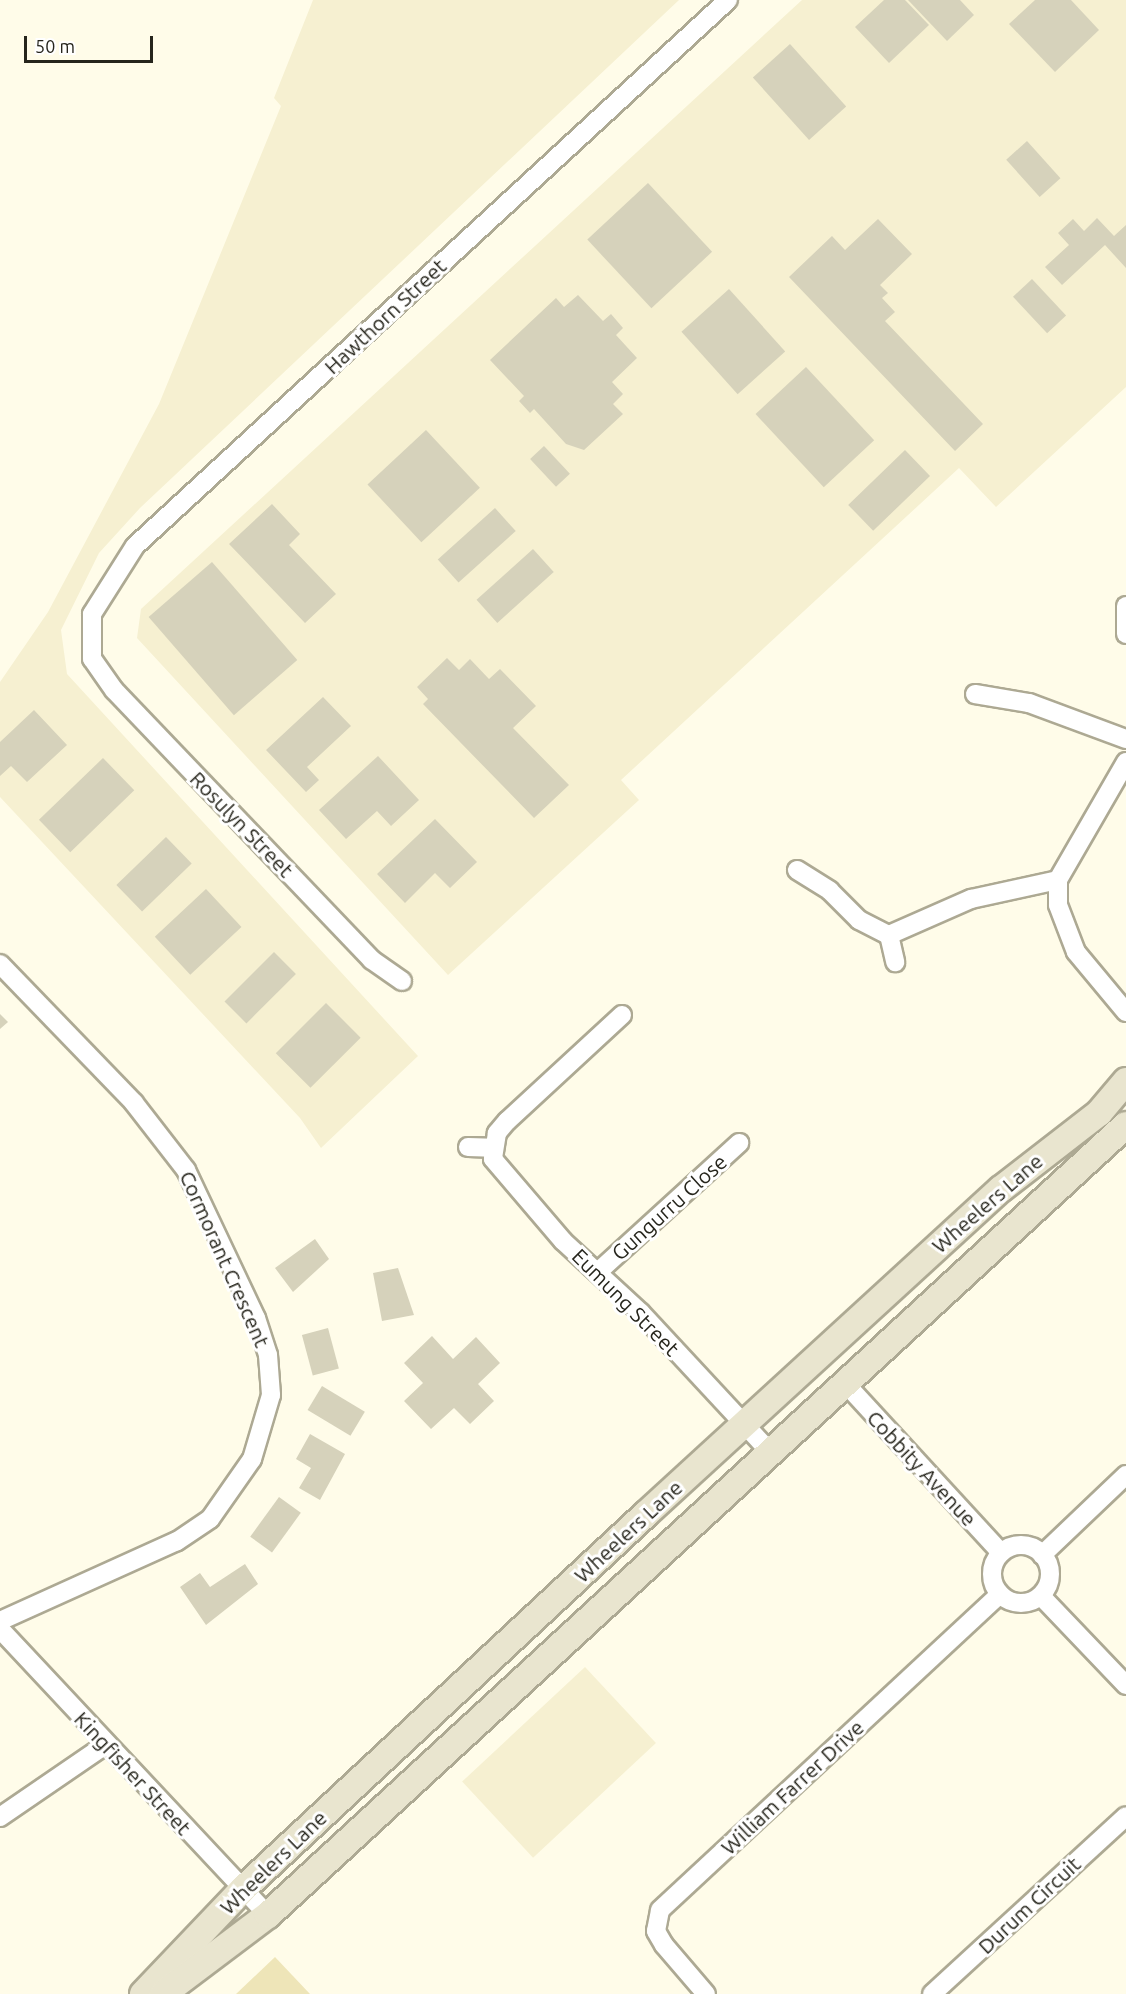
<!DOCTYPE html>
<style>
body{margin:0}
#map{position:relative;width:1126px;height:1994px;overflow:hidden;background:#fffce9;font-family:Ubuntu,sans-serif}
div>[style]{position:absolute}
.built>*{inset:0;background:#f6f0d1;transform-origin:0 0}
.green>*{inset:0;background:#eee5b8}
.building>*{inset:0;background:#d6d2bb;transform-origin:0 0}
.roads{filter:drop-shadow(2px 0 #ada993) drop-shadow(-2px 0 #ada993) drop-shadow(0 2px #ada993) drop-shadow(0 -2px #ada993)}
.minor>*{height:18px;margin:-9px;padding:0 9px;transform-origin:9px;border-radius:9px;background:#fff}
.minor>.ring{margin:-9px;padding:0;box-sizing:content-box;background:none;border:18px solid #fff;border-radius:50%}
.secondary>*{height:26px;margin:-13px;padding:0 13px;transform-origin:13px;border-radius:13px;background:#e9e5cf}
span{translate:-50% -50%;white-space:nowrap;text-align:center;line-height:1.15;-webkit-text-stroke:6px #fff;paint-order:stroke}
.street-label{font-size:21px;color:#26251c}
.scale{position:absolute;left:24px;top:36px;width:129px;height:27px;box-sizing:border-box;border:3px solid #26251c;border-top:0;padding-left:8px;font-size:18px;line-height:21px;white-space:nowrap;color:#26251c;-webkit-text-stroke:4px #fff;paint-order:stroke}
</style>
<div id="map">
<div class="built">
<div style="clip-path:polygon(313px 0,679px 0,140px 508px,99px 553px,61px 630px,67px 674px,418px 1056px,321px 1148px,300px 1118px,0 797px,0 682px,48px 612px,159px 404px,281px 106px,274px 98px)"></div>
<div style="clip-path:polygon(802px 0,1126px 0,1126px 387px,996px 507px,959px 468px,621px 780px,639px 800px,448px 975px,137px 638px,141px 609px)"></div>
<div style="left:585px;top:1667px;width:104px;height:168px;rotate:47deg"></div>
</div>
<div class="green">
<div style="clip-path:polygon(275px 1957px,310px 1994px,236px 1994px)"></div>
</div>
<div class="building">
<div style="clip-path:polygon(884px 0,905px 0,929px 25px,889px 63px,855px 27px)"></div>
<div style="clip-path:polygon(908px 0,960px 0,974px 15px,947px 41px)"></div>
<div style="clip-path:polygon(1035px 0,1071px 0,1099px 30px,1055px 72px,1009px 24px)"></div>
<div style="left:790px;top:44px;width:84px;height:50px;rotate:48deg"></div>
<div style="left:1027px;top:141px;width:50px;height:28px;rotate:48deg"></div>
<div style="left:648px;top:183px;width:94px;height:83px;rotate:47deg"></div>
<div style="clip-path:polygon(1097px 218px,1114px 236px,1126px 225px,1126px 268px,1105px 245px,1062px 285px,1045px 267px,1069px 245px,1058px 233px,1073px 219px,1084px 231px)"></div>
<div style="clip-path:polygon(878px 219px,912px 254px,880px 285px,888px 293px,882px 298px,895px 312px,885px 321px,983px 424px,955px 451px,789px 277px,832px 236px,845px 250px)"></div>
<div style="left:1032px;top:279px;width:50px;height:26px;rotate:47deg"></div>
<div style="left:729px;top:289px;width:84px;height:64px;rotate:48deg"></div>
<div style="clip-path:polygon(578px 295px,603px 321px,611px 314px,623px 328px,616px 335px,637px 358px,612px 382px,623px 394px,613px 404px,623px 414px,584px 450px,566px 444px,534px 409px,530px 413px,519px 401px,524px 396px,490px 360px,556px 298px,564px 307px)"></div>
<div style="left:806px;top:367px;width:100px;height:69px;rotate:47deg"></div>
<div style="left:426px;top:430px;width:79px;height:80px;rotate:47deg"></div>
<div style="left:544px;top:446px;width:38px;height:19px;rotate:47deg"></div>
<div style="left:905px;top:450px;width:36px;height:79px;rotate:46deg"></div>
<div style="clip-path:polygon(272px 504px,300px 534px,289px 545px,336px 594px,305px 623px,229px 544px)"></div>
<div style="left:495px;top:508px;width:31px;height:77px;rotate:48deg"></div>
<div style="left:533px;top:549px;width:31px;height:76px;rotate:48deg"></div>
<div style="left:212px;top:562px;width:130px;height:84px;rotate:49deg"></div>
<div style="clip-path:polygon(447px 658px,459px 670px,470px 659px,489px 679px,500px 669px,536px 706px,513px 728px,569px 785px,534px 818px,423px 704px,428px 699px,417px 687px)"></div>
<div style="clip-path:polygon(323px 697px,351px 726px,307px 767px,319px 780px,306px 792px,266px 750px)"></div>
<div style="clip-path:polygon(34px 710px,67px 745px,27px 782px,11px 766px,0 776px,0 742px)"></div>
<div style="clip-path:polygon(378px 756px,419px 800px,391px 826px,377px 811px,346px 839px,319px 810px)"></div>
<div style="left:103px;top:758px;width:45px;height:89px;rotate:46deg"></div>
<div style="clip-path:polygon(435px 819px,477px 862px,450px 888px,435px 873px,405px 903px,377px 874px)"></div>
<div style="left:166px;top:837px;width:37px;height:69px;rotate:46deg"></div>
<div style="left:206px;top:889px;width:52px;height:70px;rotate:47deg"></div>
<div style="left:274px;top:952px;width:31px;height:70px;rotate:45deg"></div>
<div style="left:326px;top:1003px;width:49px;height:71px;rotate:45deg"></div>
<div style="clip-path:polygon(0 1014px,8px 1022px,0 1029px)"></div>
<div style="clip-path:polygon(315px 1239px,329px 1259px,293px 1292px,275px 1268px)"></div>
<div style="clip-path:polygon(398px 1268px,414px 1315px,382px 1321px,373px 1273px)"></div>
<div style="left:328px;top:1328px;width:42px;height:27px;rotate:75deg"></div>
<div style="clip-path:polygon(432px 1336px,453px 1359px,476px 1337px,500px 1363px,478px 1384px,494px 1401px,470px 1424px,454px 1408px,431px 1429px,404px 1401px,423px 1383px,404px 1363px)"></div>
<div style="left:322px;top:1386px;width:50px;height:28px;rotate:31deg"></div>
<div style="clip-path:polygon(310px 1434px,345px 1454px,320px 1500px,299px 1488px,311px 1468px,296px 1459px)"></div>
<div style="left:279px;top:1497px;width:27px;height:49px;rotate:36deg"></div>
<div style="clip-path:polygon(245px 1564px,258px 1584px,206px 1625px,180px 1587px,200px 1573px,210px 1587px)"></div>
</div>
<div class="roads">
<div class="minor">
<div style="left:1126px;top:606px;width:28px;rotate:90deg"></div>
<div style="left:975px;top:694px;width:55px;rotate:9.5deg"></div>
<div style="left:1029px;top:703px;width:103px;rotate:20.4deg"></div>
<div style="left:1126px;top:762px;width:136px;rotate:120deg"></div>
<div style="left:1058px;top:880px;width:25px;rotate:90deg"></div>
<div style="left:1058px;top:905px;width:50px;rotate:69deg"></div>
<div style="left:1076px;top:952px;width:78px;rotate:50.2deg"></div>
<div style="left:797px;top:870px;width:39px;rotate:32deg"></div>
<div style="left:830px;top:891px;width:41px;rotate:45deg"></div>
<div style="left:859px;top:920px;width:34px;rotate:27deg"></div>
<div style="left:889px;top:935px;width:90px;rotate:-23.7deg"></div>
<div style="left:971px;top:899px;width:89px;rotate:-12.3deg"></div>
<div style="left:889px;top:935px;width:28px;rotate:77deg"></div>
<div style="left:0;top:964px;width:193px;rotate:46deg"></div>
<div style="left:134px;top:1103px;width:85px;rotate:52.2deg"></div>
<div style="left:186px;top:1170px;width:164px;rotate:64.7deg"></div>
<div style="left:256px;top:1318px;width:39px;rotate:72deg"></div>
<div style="left:268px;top:1355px;width:40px;rotate:85.7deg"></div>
<div style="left:271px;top:1395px;width:67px;rotate:106.5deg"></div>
<div style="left:252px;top:1459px;width:73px;rotate:125deg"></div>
<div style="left:210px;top:1519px;width:40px;rotate:146deg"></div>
<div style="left:177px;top:1541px;width:194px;rotate:155.7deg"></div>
<div style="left:402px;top:981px;width:37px;rotate:-145deg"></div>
<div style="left:372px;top:960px;width:373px;rotate:-133.7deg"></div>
<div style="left:114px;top:690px;width:38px;rotate:-125deg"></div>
<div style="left:92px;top:659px;width:45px;rotate:-90deg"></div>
<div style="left:92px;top:614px;width:80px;rotate:-57.7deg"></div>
<div style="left:135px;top:546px;width:806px;rotate:-42.64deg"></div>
<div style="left:622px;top:1015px;width:156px;rotate:137.3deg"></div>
<div style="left:507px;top:1121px;width:16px;rotate:130deg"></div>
<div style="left:497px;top:1133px;width:26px;rotate:99deg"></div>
<div style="left:493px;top:1159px;width:108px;rotate:49.5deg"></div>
<div style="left:563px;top:1241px;width:106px;rotate:42.7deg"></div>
<div style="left:641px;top:1313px;width:190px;rotate:47.1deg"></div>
<div style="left:468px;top:1147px;width:24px;rotate:2deg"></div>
<div style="left:599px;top:1271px;width:190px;rotate:-42.4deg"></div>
<div style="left:844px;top:1382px;width:232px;rotate:47.4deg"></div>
<div class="ring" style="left:992px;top:1545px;width:40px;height:40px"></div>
<div style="left:1042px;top:1555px;width:116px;rotate:-43.6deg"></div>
<div style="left:1041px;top:1596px;width:123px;rotate:46.3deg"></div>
<div style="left:0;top:1629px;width:392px;rotate:46.9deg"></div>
<div style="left:0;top:1817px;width:127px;rotate:-34.4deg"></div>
<div style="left:706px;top:1994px;width:65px;rotate:-130.6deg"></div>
<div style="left:664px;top:1945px;width:16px;rotate:-120deg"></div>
<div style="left:656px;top:1931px;width:21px;rotate:-79deg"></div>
<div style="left:660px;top:1910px;width:464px;rotate:-42.9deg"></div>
<div style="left:932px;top:1994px;width:263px;rotate:-42.5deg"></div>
</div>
<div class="secondary">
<div style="left:143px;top:1994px;width:145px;rotate:-46.4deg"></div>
<div style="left:243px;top:1889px;width:550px;rotate:-42.94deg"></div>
<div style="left:646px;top:1514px;width:481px;rotate:-42.5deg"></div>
<div style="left:1001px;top:1189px;width:124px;rotate:-37.8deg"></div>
<div style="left:1099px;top:1113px;width:42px;rotate:-49.8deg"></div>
<div style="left:163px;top:1994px;width:131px;rotate:-37deg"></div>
<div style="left:268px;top:1915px;width:1166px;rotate:-42.64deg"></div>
</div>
</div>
<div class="street-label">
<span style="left:385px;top:316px;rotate:-43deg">Hawthorn Street</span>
<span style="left:242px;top:824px;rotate:46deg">Rosulyn Street</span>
<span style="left:987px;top:1203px;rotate:-41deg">Wheelers Lane</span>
<span style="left:669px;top:1207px;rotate:-42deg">Gungurru Close</span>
<span style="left:225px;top:1259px;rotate:66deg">Cormorant Crescent</span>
<span style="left:626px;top:1302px;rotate:45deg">Eumung Street</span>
<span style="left:922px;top:1468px;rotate:47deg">Cobbity Avenue</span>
<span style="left:628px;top:1531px;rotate:-43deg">Wheelers Lane</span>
<span style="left:133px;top:1773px;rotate:47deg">Kingfisher Street</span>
<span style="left:792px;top:1787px;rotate:-43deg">William Farrer Drive</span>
<span style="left:273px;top:1862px;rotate:-44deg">Wheelers Lane</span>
<span style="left:1029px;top:1905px;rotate:-43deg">Durum Circuit</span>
</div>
<div class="scale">50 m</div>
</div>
